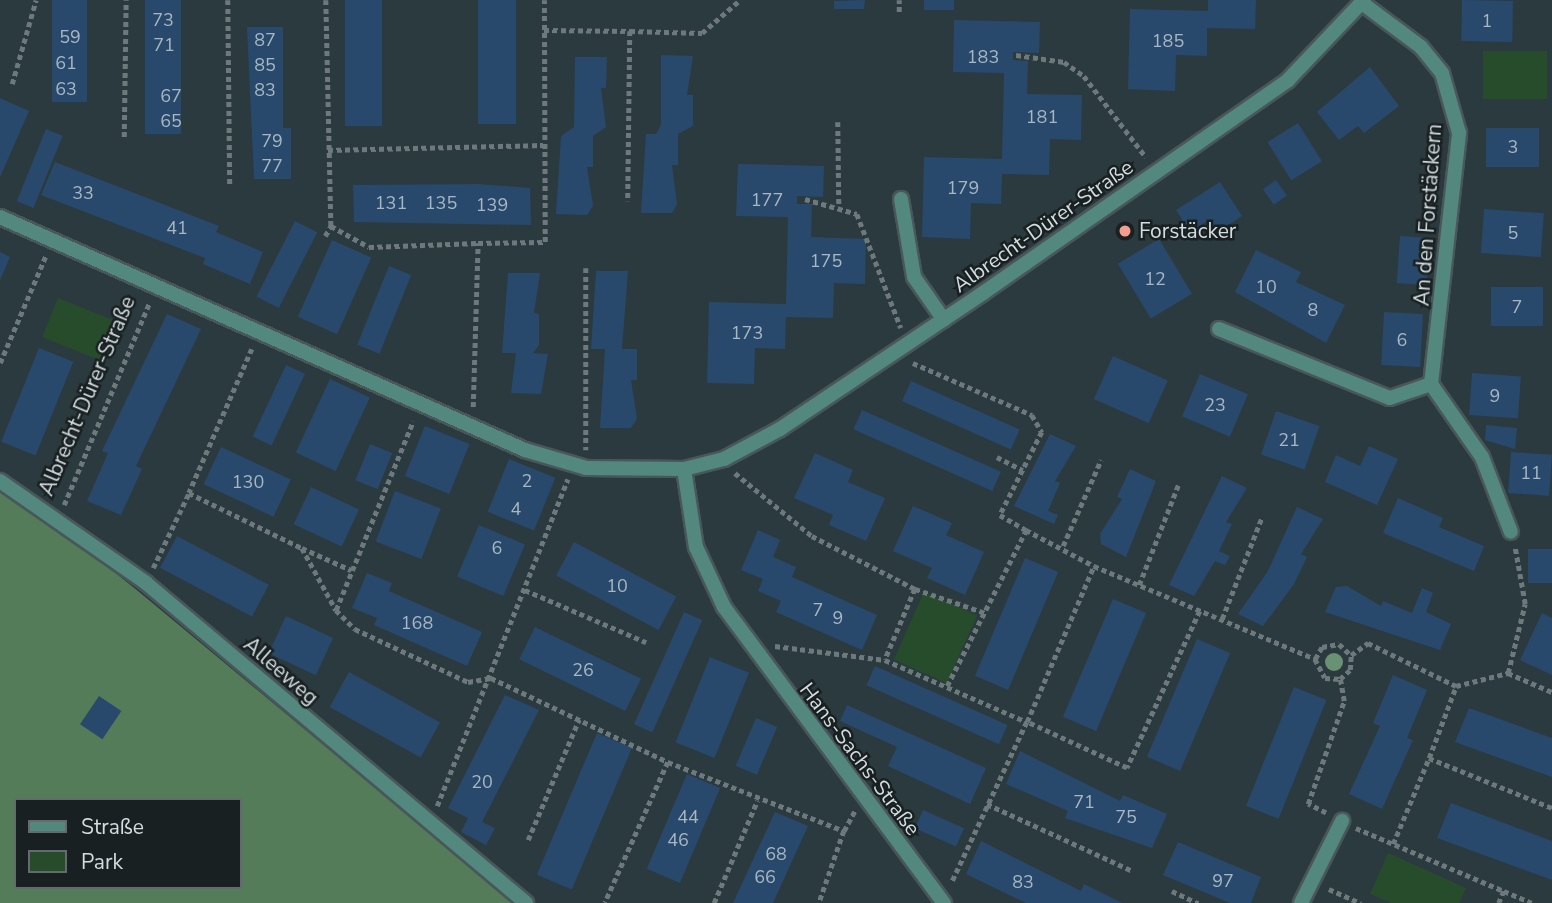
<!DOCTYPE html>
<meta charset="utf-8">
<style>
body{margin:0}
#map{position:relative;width:1552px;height:903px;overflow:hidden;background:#2b3a3e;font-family:"Nunito Sans",sans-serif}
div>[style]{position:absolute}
.green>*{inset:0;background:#274c2b;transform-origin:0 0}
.forest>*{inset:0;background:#557c58}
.building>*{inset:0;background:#28496c;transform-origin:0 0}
.path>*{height:4.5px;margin-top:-2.25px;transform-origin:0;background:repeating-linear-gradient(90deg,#6d797d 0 5px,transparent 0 8.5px)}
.roads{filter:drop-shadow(2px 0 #49575b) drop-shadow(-2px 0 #49575b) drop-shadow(0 2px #49575b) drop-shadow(0 -2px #49575b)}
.service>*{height:14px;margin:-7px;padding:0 7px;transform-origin:7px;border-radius:7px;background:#53887e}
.minor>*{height:14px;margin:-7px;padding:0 7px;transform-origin:7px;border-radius:7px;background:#53887e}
.trees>*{width:18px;height:18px;margin:-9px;border-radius:50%;background:#699174}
.dots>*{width:19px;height:19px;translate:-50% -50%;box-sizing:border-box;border:4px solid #192022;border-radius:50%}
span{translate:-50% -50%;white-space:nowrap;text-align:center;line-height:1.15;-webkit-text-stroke:5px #192022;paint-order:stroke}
.number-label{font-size:18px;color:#a8b7c2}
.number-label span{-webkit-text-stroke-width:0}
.street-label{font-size:21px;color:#d3dcdf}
.poi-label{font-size:21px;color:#d3dcdf}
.left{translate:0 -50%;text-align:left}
.legend{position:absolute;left:14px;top:798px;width:228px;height:91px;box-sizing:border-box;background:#192022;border:2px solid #636b6e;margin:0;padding:9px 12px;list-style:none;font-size:21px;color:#d3dcdf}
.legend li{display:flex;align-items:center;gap:14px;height:35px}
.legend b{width:35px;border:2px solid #636b6e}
</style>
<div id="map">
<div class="green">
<div style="left:1547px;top:51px;width:48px;height:64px;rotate:90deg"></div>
<div style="left:58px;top:298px;width:69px;height:42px;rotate:22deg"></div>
<div style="left:924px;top:592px;width:58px;height:74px;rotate:24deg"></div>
<div style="clip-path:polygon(1388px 853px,1466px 888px,1459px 903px,1391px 903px,1370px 894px)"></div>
</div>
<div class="forest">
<div style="clip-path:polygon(evenodd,0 481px,138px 591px,514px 903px,0 903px,0 481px,16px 800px,240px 800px,240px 887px,16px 887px,16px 800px)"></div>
</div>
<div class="building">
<div style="left:52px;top:0;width:35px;height:102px"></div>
<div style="left:145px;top:0;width:36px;height:134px"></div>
<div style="left:345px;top:0;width:37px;height:126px"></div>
<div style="left:478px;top:0;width:38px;height:124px"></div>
<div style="clip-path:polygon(865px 0,864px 9px,834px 9px,834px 1px)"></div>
<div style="left:954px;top:0;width:10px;height:30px;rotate:90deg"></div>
<div style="clip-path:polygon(1208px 0,1256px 0,1255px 29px,1207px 28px,1207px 56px,1176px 55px,1175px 91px,1128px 89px,1130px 9px,1208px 11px)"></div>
<div style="left:1462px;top:0;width:51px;height:41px;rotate:1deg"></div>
<div style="clip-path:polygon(954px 20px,1040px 22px,1039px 53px,1013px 52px,1013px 60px,1028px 61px,1027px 94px,1082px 95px,1081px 140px,1050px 139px,1049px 175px,1002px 174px,1001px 204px,971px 203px,970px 239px,922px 237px,924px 157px,1002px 159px,1004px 73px,953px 72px)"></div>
<div style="clip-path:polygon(247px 27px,283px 27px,283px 128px,291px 128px,291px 179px,254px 179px)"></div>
<div style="clip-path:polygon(661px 55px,693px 56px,687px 95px,693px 95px,693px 126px,678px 134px,678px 165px,672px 165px,677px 204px,672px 213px,641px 213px,646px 134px,656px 134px,661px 125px)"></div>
<div style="clip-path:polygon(575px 57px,607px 57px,606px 88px,601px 88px,606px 127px,593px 136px,593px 167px,587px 167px,593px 206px,587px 215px,556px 214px,561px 136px,574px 127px)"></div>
<div style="clip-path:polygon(1370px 67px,1399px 106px,1364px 133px,1358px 126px,1339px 140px,1317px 112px)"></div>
<div style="clip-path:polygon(0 98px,29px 111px,0 177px)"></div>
<div style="left:1298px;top:123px;width:45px;height:36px;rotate:58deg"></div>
<div style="left:1486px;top:128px;width:53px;height:39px"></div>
<div style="left:46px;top:129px;width:18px;height:78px;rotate:22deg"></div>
<div style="clip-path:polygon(55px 162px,219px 226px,216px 232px,263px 252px,250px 284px,203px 264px,205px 258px,41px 195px)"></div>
<div style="clip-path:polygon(738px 164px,824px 166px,823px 197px,797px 196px,797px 204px,812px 204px,811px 237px,866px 239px,865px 284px,834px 283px,833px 318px,786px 317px,785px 349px,755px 348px,754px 384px,707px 383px,709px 302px,786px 304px,788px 217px,736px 216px)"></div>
<div style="left:1276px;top:180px;width:19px;height:16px;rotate:55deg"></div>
<div style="clip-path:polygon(1220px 182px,1242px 216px,1215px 234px,1207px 221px,1190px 232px,1176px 210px)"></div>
<div style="clip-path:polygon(479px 184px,530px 188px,531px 225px,354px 222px,353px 185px)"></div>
<div style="left:1484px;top:209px;width:60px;height:44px;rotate:4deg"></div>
<div style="left:295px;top:221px;width:25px;height:85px;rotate:27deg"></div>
<div style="left:1400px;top:236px;width:30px;height:47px;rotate:4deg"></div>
<div style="left:1159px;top:239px;width:64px;height:48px;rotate:59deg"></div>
<div style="left:332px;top:240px;width:43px;height:84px;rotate:24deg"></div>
<div style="clip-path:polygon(1256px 250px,1301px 272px,1296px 282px,1345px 305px,1326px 343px,1235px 292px)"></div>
<div style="clip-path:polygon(0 252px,10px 257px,0 280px)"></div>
<div style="left:389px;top:266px;width:24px;height:85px;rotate:22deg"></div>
<div style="clip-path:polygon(596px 271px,628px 271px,622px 349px,637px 349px,637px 380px,631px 380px,637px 419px,631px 428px,600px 428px,605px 349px,591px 349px)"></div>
<div style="clip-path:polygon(508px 273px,540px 273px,534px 313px,539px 314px,539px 345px,533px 353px,548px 354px,541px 394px,511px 393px,516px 353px,502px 353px)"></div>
<div style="left:1491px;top:287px;width:52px;height:39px"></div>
<div style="left:1384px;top:312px;width:39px;height:53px;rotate:3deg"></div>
<div style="clip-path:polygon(167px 314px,201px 329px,136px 466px,142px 469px,121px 515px,87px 501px,108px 453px,102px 451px)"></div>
<div style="left:39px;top:348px;width:37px;height:101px;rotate:22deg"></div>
<div style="left:1113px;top:356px;width:60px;height:47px;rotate:24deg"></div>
<div style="left:286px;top:365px;width:21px;height:79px;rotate:25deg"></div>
<div style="left:1472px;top:373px;width:49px;height:42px;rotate:4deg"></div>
<div style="left:1200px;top:374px;width:52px;height:46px;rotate:23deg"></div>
<div style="left:330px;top:379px;width:44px;height:81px;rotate:25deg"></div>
<div style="left:911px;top:381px;width:119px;height:22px;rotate:24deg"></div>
<div style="left:862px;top:410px;width:152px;height:21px;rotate:24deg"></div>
<div style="left:1276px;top:411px;width:46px;height:46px;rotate:19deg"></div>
<div style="clip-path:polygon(1486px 425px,1517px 428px,1515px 449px,1485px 440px)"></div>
<div style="left:425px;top:426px;width:48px;height:54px;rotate:22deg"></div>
<div style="clip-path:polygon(1050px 434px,1076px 446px,1055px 481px,1060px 483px,1048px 511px,1058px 515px,1054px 524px,1014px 506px)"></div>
<div style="left:370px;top:444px;width:24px;height:39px;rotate:22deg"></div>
<div style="clip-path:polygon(1369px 446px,1398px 459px,1377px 505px,1325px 482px,1336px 455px,1360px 466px)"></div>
<div style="left:221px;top:447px;width:77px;height:41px;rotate:25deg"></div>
<div style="left:1511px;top:452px;width:41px;height:41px;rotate:4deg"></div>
<div style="clip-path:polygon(815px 453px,853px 470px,848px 482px,885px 498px,866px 541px,829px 525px,833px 515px,794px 498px)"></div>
<div style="left:509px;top:459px;width:50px;height:57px;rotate:22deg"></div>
<div style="clip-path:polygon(1130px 469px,1156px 481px,1126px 557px,1101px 544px,1100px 534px,1122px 499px,1117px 497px)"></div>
<div style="clip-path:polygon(1222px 476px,1247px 488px,1226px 522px,1232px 524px,1219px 551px,1230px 556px,1225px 565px,1215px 561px,1194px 596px,1169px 585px)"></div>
<div style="left:311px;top:487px;width:53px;height:41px;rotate:25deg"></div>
<div style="left:395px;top:491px;width:49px;height:54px;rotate:21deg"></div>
<div style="clip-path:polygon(1398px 498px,1443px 518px,1439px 527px,1484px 546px,1474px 571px,1383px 533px)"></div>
<div style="clip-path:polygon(913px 506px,952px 523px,946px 535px,984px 552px,965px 595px,927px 578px,932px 568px,893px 551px)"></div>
<div style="clip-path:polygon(1297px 507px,1323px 519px,1301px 554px,1307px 557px,1294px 584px,1263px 626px,1238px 614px,1268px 571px)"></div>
<div style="left:479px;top:525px;width:50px;height:56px;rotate:23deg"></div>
<div style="clip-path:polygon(758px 530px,780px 540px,773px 557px,796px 567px,792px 577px,877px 615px,862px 650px,776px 612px,781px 601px,758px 591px,763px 579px,741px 570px)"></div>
<div style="left:177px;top:536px;width:104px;height:36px;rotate:28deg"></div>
<div style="left:574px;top:542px;width:116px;height:38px;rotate:28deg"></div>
<div style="left:1528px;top:549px;width:24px;height:34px"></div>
<div style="left:1025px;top:558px;width:36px;height:128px;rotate:23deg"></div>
<div style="clip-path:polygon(367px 573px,392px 583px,389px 591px,482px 632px,467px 666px,374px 625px,377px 618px,352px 608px)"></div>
<div style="clip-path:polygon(1347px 586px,1381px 606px,1383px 601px,1412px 613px,1422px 588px,1433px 593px,1426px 612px,1451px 624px,1440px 650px,1325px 612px,1336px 587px)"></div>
<div style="left:1113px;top:599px;width:36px;height:128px;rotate:23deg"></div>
<div style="left:684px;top:612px;width:20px;height:123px;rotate:24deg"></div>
<div style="clip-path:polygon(1542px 613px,1552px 618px,1552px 675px,1520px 660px)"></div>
<div style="left:286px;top:616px;width:52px;height:41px;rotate:25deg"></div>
<div style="left:535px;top:627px;width:118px;height:36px;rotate:26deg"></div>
<div style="left:1197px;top:639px;width:36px;height:128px;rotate:23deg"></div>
<div style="left:710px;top:657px;width:42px;height:92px;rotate:22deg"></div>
<div style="left:875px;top:666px;width:145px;height:21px;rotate:24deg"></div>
<div style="left:349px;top:672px;width:104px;height:40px;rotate:29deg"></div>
<div style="clip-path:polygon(1393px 675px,1427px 690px,1407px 738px,1413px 740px,1382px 809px,1349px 794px,1380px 726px,1373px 723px)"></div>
<div style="left:1294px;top:687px;width:35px;height:128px;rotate:22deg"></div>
<div style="clip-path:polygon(505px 695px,539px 710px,482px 822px,495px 828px,486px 845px,461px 832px,468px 818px,448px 808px)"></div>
<div style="left:99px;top:696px;width:27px;height:34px;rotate:34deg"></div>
<div style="clip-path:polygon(847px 705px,986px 768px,970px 804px,888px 766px,897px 747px,840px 721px)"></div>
<div style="clip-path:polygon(1469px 708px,1552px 738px,1552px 777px,1455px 742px)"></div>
<div style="left:756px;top:718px;width:23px;height:52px;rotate:23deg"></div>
<div style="left:597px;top:733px;width:38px;height:154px;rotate:23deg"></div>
<div style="clip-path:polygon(1020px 751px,1120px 801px,1123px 795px,1167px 814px,1152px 848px,1065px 818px,1068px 811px,1006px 784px)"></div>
<div style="left:687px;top:774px;width:36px;height:103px;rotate:23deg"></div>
<div style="clip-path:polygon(1451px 803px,1552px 841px,1552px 880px,1437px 838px)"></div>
<div style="left:923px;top:810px;width:45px;height:20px;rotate:24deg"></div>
<div style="clip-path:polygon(775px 812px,808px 826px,773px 903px,733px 903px)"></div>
<div style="clip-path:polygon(981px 841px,1081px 891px,1084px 884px,1122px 903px,1026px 903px,966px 874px)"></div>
<div style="clip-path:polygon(1178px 842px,1261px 877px,1251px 903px,1230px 903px,1163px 875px)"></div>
</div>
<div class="path">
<div style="left:228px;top:0;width:185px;rotate:89.4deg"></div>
<div style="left:326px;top:0;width:226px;rotate:88.7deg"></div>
<div style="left:331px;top:226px;width:43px;rotate:28.9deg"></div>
<div style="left:369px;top:247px;width:109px;rotate:-2.1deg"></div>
<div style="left:899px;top:12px;width:12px;rotate:-90deg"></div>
<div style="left:544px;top:30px;width:86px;rotate:0.7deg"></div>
<div style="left:630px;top:31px;width:170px;rotate:90.7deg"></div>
<div style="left:630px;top:31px;width:72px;rotate:1.6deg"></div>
<div style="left:702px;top:33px;width:50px;rotate:-41deg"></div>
<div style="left:1016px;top:55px;width:49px;rotate:8.3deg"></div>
<div style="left:1064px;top:62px;width:24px;rotate:35deg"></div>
<div style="left:1084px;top:76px;width:102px;rotate:52.6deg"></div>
<div style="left:12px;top:84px;width:87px;rotate:-74.1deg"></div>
<div style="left:838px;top:122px;width:83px;rotate:89.3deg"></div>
<div style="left:124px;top:137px;width:137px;rotate:-89.2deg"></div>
<div style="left:328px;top:150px;width:215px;rotate:-1.3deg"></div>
<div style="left:805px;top:199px;width:54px;rotate:16.1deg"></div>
<div style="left:857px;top:214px;width:122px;rotate:68.9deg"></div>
<div style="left:325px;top:236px;width:12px;rotate:-59deg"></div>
<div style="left:586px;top:268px;width:182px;rotate:90deg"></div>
<div style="left:252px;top:349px;width:157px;rotate:113.6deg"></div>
<div style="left:189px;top:493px;width:126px;rotate:26deg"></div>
<div style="left:302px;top:548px;width:71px;rotate:61.3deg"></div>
<div style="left:336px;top:610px;width:27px;rotate:45deg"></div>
<div style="left:355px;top:629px;width:125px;rotate:25.1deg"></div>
<div style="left:468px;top:682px;width:23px;rotate:-10deg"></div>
<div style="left:0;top:363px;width:117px;rotate:-66.9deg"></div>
<div style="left:913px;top:363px;width:130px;rotate:23.6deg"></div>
<div style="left:1032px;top:415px;width:20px;rotate:60deg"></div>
<div style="left:1042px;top:432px;width:93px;rotate:116.8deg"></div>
<div style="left:1000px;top:515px;width:30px;rotate:30deg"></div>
<div style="left:473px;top:407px;width:164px;rotate:-88.3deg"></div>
<div style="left:478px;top:243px;width:67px;rotate:-0.9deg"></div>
<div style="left:545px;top:242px;width:242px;rotate:-90.2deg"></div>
<div style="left:997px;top:457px;width:29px;rotate:27deg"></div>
<div style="left:735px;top:473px;width:99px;rotate:39.3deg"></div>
<div style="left:812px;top:536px;width:116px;rotate:27.2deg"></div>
<div style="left:915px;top:589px;width:74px;rotate:18.9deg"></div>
<div style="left:64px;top:505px;width:218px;rotate:-67.1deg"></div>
<div style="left:1063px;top:546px;width:94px;rotate:-66.2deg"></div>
<div style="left:302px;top:548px;width:54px;rotate:24.2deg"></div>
<div style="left:153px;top:568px;width:83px;rotate:-64.4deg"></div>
<div style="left:1139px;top:585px;width:110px;rotate:-68.6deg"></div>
<div style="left:915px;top:589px;width:77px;rotate:112.9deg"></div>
<div style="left:885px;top:660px;width:155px;rotate:23.6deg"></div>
<div style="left:1027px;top:722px;width:177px;rotate:115.1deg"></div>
<div style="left:525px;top:590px;width:132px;rotate:23.3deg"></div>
<div style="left:336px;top:610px;width:204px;rotate:-67.8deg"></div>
<div style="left:1200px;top:611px;width:173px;rotate:114.9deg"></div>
<div style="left:1127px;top:768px;width:110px;rotate:-155.3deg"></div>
<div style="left:1027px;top:722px;width:170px;rotate:-66.8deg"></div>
<div style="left:1094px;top:566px;width:240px;rotate:22.8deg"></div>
<div style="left:1315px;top:659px;width:14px;rotate:-60deg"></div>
<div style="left:1322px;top:647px;width:17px;rotate:-10deg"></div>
<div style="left:1339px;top:644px;width:16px;rotate:43deg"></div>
<div style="left:1351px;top:655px;width:21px;rotate:-35deg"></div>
<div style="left:1368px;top:643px;width:98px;rotate:26deg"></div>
<div style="left:1456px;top:686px;width:54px;rotate:-14deg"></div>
<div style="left:1222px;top:619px;width:110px;rotate:-68.6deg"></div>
<div style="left:775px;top:646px;width:111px;rotate:7.3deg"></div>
<div style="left:1315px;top:659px;width:21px;rotate:62deg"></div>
<div style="left:1325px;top:678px;width:15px;rotate:4deg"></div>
<div style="left:1508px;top:673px;width:71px;rotate:-76.2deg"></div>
<div style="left:1525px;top:604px;width:57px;rotate:-100.1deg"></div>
<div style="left:1508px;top:673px;width:48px;rotate:23.4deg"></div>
<div style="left:491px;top:678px;width:196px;rotate:25.4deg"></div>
<div style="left:668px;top:762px;width:154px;rotate:114.1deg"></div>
<div style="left:947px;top:686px;width:175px;rotate:-63.1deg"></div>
<div style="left:1026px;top:530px;width:77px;rotate:27.9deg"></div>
<div style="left:1429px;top:758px;width:77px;rotate:-69.4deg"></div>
<div style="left:668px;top:762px;width:189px;rotate:21.4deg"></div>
<div style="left:844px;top:831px;width:76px;rotate:109.1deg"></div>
<div style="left:987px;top:804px;width:161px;rotate:24.7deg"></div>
<div style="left:437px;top:806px;width:352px;rotate:-68.2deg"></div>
<div style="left:1326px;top:813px;width:20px;rotate:-153deg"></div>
<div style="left:1308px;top:804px;width:109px;rotate:-70.7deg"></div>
<div style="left:1344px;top:701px;width:22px;rotate:-100deg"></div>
<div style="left:1340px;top:679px;width:13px;rotate:-42deg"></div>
<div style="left:1350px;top:670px;width:15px;rotate:-86deg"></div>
<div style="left:1356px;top:828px;width:161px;rotate:23.1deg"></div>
<div style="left:1504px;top:891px;width:13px;rotate:113deg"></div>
<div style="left:844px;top:831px;width:24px;rotate:-62deg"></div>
<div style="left:528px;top:840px;width:131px;rotate:-67.1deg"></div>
<div style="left:1393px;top:844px;width:93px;rotate:-67.3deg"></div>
<div style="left:1429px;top:758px;width:133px;rotate:22.1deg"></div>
<div style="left:1329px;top:889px;width:35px;rotate:24deg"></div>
<div style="left:1172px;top:891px;width:29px;rotate:25deg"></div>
<div style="left:1504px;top:891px;width:30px;rotate:23deg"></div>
<div style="left:714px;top:903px;width:111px;rotate:-67.1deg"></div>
</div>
<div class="roads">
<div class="service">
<div style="left:901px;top:199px;width:79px;rotate:80.5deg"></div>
<div style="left:914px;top:277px;width:52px;rotate:55.1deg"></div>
<div style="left:0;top:481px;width:178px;rotate:34.9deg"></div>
<div style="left:146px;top:583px;width:497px;rotate:40.1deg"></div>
</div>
<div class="minor">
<div style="left:0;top:217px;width:574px;rotate:23.93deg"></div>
<div style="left:525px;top:450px;width:64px;rotate:16.4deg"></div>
<div style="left:586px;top:468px;width:98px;rotate:0.6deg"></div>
<div style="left:684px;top:469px;width:41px;rotate:-14deg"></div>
<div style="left:724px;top:459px;width:64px;rotate:-28.2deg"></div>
<div style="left:780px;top:429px;width:244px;rotate:-33.8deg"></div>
<div style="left:983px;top:293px;width:372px;rotate:-34.9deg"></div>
<div style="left:1288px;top:80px;width:110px;rotate:-46.5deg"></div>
<div style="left:1219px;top:329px;width:184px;rotate:22deg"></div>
<div style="left:1390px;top:398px;width:43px;rotate:-18.9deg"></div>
<div style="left:1431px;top:384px;width:253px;rotate:-83.6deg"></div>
<div style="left:1459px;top:133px;width:62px;rotate:-105.8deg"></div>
<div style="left:1442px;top:73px;width:33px;rotate:-129deg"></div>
<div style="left:1421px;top:47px;width:74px;rotate:-143.3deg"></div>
<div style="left:1431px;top:384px;width:89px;rotate:55.1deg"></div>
<div style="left:1482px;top:457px;width:80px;rotate:68.9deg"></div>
<div style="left:684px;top:469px;width:79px;rotate:81.3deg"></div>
<div style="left:696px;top:547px;width:66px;rotate:65deg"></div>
<div style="left:724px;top:607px;width:369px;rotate:53.4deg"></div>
<div style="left:1301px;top:903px;width:92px;rotate:-63.4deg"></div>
</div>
</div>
<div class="trees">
<div style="left:1334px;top:662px"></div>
</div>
<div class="dots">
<div style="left:1125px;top:231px;background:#f59d8e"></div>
</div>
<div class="number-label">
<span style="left:163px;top:20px">73</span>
<span style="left:1487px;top:21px">1</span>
<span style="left:70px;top:37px">59</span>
<span style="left:265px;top:40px">87</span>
<span style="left:1168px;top:41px">185</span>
<span style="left:164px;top:45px">71</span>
<span style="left:983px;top:57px">183</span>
<span style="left:66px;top:63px">61</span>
<span style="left:265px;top:65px">85</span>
<span style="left:66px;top:89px">63</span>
<span style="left:265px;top:90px">83</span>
<span style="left:171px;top:96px">67</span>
<span style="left:1042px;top:117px">181</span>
<span style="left:171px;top:121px">65</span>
<span style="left:272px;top:141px">79</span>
<span style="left:1513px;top:147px">3</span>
<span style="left:272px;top:166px">77</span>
<span style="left:963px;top:188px">179</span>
<span style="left:83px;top:193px">33</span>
<span style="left:767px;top:200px">177</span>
<span style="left:391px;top:203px">131</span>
<span style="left:441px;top:203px">135</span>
<span style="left:492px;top:205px">139</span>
<span style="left:177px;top:228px">41</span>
<span style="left:1513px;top:233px">5</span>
<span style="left:826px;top:261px">175</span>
<span style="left:1155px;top:279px">12</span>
<span style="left:1266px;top:287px">10</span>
<span style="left:1517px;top:307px">7</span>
<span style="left:1313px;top:310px">8</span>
<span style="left:747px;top:333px">173</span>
<span style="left:1402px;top:340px">6</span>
<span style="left:1495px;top:396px">9</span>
<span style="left:1215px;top:405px">23</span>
<span style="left:1289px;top:440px">21</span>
<span style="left:1531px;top:473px">11</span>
<span style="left:527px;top:481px">2</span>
<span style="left:248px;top:482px">130</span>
<span style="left:516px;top:509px">4</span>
<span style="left:497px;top:548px">6</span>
<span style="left:617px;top:586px">10</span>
<span style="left:818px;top:610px">7</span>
<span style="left:838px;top:618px">9</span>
<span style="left:417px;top:623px">168</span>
<span style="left:583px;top:670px">26</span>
<span style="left:482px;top:782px">20</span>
<span style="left:1084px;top:802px">71</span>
<span style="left:688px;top:817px">44</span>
<span style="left:1126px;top:817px">75</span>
<span style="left:678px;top:840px">46</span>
<span style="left:776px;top:854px">68</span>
<span style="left:765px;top:877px">66</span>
<span style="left:1223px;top:881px">97</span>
<span style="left:1023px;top:882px">83</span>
</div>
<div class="street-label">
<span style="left:1428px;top:215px;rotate:-86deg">An den Forstäckern</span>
<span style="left:1043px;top:226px;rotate:-35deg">Albrecht-Dürer-Straße</span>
<span style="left:87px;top:396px;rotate:-67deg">Albrecht-Dürer-Straße</span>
<span style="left:281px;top:671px;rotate:41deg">Alleeweg</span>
<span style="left:860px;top:759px;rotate:53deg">Hans-Sachs-Straße</span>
</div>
<div class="poi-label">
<span class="left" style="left:1139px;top:231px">Forstäcker</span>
</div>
<ul class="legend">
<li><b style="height:9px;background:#53887e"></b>Straße</li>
<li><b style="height:19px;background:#274c2b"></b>Park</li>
</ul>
</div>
